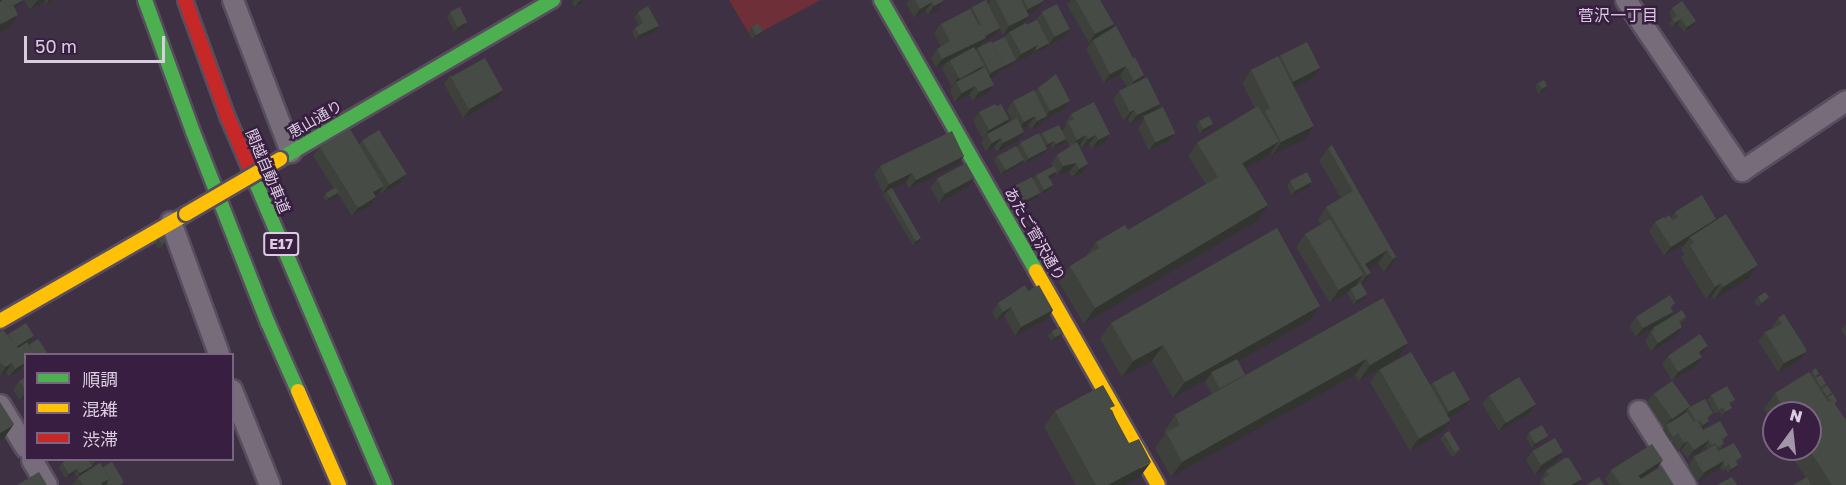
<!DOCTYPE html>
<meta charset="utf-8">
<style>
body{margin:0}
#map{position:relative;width:1846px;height:485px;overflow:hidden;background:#3e3143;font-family:"Golos Text","Noto Sans JP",sans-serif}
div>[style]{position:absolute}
.green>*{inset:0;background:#6e2f38}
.roads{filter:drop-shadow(2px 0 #584d5e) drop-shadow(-2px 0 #584d5e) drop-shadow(0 2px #584d5e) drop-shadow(0 -2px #584d5e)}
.street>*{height:20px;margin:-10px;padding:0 10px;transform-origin:10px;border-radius:10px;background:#766c7a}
.fast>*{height:14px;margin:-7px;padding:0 7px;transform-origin:7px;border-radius:7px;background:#4caf50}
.slow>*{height:14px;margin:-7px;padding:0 7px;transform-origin:7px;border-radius:7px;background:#ffc107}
.jam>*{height:14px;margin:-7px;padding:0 7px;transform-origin:7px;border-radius:7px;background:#c62828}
.bridges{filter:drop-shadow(2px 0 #584d5e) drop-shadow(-2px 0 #584d5e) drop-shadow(0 2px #584d5e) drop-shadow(0 -2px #584d5e)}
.slow-bridge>*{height:14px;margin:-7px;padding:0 7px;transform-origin:7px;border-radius:7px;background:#ffc107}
.wall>*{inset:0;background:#3d403b}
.shaded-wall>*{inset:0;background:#323430}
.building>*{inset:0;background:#474b45;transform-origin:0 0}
span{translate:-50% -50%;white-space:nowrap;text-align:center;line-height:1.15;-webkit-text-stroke:5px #381f41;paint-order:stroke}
.shield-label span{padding:2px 4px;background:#381f41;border:2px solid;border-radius:4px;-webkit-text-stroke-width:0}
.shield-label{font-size:14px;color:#dbcce1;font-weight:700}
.street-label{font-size:15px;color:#dbcce1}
.neighbourhood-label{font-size:16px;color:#dbcce1}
.legend{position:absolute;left:24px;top:353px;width:210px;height:108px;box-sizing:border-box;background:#381f41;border:2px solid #796481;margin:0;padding:8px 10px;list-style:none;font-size:18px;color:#dbcce1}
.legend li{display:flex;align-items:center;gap:12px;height:30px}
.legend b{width:30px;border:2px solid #796481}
.north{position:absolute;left:1762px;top:401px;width:60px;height:60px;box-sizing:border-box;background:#381f41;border:2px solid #796481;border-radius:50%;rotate:15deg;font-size:16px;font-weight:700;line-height:24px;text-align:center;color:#dbcce1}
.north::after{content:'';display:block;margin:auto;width:21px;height:27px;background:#a496aa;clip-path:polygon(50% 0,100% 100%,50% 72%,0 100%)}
.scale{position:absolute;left:24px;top:36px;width:141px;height:27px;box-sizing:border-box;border:3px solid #dbcce1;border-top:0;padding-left:8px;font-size:18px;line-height:21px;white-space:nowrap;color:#dbcce1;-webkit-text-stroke:4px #381f41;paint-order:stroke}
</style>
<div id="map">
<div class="green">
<div style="clip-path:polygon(729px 0,821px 0,751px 37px)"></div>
</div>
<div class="roads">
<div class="street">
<div style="left:233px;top:0;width:163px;rotate:69.1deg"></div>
<div style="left:1626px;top:0;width:207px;rotate:55.8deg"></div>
<div style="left:1742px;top:171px;width:125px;rotate:-33.9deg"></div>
<div style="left:171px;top:222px;width:140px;rotate:70deg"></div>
<div style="left:232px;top:390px;width:102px;rotate:68.2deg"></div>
<div style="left:0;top:405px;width:50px;rotate:58.8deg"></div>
<div style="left:1639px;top:411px;width:88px;rotate:57.6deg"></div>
<div style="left:32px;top:460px;width:29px;rotate:59deg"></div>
</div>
<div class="fast">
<div style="left:145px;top:0;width:140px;rotate:70deg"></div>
<div style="left:193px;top:132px;width:205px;rotate:68.6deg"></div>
<div style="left:268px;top:323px;width:74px;rotate:66.2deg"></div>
<div style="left:881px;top:0;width:312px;rotate:60.2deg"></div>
<div style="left:280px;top:159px;width:316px;rotate:-30.2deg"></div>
<div style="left:253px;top:176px;width:336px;rotate:66.9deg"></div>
</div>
<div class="slow">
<div style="left:1036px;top:271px;width:246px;rotate:60.3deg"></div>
<div style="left:0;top:321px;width:215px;rotate:-29.9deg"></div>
<div style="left:298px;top:391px;width:103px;rotate:66.4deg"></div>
</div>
<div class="jam">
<div style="left:185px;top:0;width:126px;rotate:70deg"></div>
<div style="left:228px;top:118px;width:63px;rotate:66.7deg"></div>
</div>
</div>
<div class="bridges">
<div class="slow-bridge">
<div style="left:186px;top:214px;width:109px;rotate:-30.3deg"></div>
</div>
</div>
<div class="wall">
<div style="clip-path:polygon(24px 0,55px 0,46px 5px,44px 2px,43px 3px,30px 10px)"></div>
<div style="clip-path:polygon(574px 0,584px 0,582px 3px,575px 7px,572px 3px)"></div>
<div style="clip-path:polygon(909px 0,943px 0,943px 1px,937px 10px,928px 15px,925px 11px,914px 18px,906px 4px)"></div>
<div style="clip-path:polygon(991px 0,1048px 0,1043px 2px,1037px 10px,1028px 15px,1022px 24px,1003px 35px,1000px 28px,994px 37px,983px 42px,981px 46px,992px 43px,1005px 37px,1009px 32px,1036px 20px,1042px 12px,1070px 29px,1064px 38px,1048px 46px,1048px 45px,1046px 48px,1033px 54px,1032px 53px,1014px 63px,1013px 65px,1000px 71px,997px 75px,991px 78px,994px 85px,988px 93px,973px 101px,969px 95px,955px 102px,950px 91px,952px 87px,942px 69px,946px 63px,936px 68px,931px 58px,937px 49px,941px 47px,934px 33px,941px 24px,970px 9px,972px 7px,988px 5px)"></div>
<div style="clip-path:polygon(1071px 0,1100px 0,1111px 28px,1141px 80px,1160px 104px,1153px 113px,1130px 124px,1128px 119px,1124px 121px,1113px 100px,1119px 91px,1127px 87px,1120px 75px,1104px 83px,1086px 49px,1091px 42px,1089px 43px,1067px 5px)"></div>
<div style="clip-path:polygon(1672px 8px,1696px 21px,1693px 26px,1684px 32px,1678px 24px,1672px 28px,1669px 23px,1672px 19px,1669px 13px)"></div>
<div style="clip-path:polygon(450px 12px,464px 27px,454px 32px,447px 17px)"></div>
<div style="clip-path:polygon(638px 12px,659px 26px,656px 31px,636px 40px,632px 32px,635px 28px,639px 25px,634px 17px)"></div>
<div style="clip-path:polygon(752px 27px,759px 35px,753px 39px,748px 32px)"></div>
<div style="clip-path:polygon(1280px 56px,1314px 77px,1294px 87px,1305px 139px,1272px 155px,1271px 152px,1246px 168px,1257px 221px,1084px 324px,1059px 282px,1070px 266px,1086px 256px,1096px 242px,1128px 230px,1206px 184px,1188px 156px,1197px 143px,1255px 108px,1242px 83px,1251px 70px,1278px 58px)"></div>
<div style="clip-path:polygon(450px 75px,497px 99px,463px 118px,444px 84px)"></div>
<div style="clip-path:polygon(1538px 83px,1544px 91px,1539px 94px,1535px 87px)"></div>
<div style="clip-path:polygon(1038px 88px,1063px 110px,1044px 120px,1041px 125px,1031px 130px,1028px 125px,1022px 128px,1018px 141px,997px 152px,994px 147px,986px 152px,981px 143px,984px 138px,983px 139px,973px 121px,979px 112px,1009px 119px,1006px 124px,1012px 121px,1007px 110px,1013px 101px,1035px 92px)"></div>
<div style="clip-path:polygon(1071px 114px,1110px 134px,1104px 143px,1092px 149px,1089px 144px,1082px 148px,1080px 144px,1078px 145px,1082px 173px,1072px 178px,1069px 172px,1057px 175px,1056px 173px,1054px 176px,1050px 178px,1053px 185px,1050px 190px,1041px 194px,1040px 193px,1037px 198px,1018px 207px,1010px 191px,1013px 186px,1033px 179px,1036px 175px,1053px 167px,1051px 164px,1057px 155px,1070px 147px,1066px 139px,1063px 144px,1052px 149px,1051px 145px,1046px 147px,1047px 149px,1044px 154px,1024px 164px,1023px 161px,1020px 165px,1001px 175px,994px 160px,997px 155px,1017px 147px,1020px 143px,1040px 136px,1042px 133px,1062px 131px,1066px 125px,1065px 123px)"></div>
<div style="clip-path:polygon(1144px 119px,1175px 133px,1169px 141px,1149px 151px,1138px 128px)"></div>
<div style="clip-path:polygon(1199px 120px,1210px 129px,1200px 134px,1196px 125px)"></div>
<div style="clip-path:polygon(362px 141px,406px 174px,400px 183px,382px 194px,381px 191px,376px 196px,370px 206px,352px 216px,338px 194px,336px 197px,326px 202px,323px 197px,326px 193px,334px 189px,313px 156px,320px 147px,359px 145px)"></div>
<div style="clip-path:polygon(1328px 148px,1396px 257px,1388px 270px,1384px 272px,1378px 263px,1368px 269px,1371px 273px,1362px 286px,1364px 299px,1354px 305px,1347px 293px,1349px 291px,1330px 303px,1296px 247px,1305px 234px,1321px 225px,1318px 220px,1326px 207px,1341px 198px,1319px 161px)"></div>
<div style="clip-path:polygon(964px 156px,957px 165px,909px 189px,906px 182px,892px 188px,918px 243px,913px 246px,883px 195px,886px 192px,883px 193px,874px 175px,880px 166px)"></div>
<div style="clip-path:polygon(937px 179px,968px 187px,939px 203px,930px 188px)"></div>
<div style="clip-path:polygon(1290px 181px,1312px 182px,1309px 187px,1292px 196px,1287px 186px)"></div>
<div style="clip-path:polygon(1675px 212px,1715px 222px,1758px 265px,1749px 278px,1714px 300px,1712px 296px,1706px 299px,1681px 258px,1684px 254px,1681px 250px,1686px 243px,1664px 256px,1649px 231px,1655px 222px,1665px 218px,1671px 218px)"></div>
<div style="clip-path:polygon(158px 239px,166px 241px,163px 246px,159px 249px,155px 244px)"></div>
<div style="clip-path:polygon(1028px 291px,1053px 310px,1047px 319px,1015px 336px,1004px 316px,996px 321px,992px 312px,998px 303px)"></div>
<div style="clip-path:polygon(1758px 297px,1769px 297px,1766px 302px,1758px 307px,1754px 302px)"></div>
<div style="clip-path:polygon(1383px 298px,1397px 359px,1431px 385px,1433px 382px,1470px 400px,1464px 409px,1449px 417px,1442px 432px,1410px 451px,1370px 382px,1379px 370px,1359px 381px,1355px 375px,1171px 477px,1155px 448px,1165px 434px,1164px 431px,1175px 415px,1212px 394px,1205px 382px,1207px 379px,1173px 398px,1152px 361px,1122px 377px,1100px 339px,1111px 323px,1309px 321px,1238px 362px,1245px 375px)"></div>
<div style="clip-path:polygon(1675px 303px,1671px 309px,1673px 312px,1669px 318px,1686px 317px,1681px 324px,1676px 336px,1651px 352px,1645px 341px,1653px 328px,1636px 337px,1629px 326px,1636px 317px)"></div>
<div style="clip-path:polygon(1778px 318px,1806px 352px,1799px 361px,1778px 372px,1758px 341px,1765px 332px,1773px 328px,1772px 327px)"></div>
<div style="clip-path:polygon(1846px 324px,1846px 337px,1841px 330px)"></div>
<div style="clip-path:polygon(1052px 331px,1063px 333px,1060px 337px,1051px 341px,1048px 335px)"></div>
<div style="clip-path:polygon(0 332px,7px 335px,8px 334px,34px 336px,31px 341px,27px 343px,26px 354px,26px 371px,24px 372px,22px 368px,9px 377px,6px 372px,0 376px)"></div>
<div style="clip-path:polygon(1701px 355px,1696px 366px,1672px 381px,1690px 406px,1684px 414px,1688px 408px,1713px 413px,1708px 419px,1706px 426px,1702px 428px,1703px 430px,1728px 435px,1723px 441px,1724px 443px,1721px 448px,1717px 450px,1718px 451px,1742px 457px,1738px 461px,1736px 462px,1735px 470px,1728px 473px,1726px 469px,1722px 471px,1720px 467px,1718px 470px,1697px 482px,1688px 466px,1694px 457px,1708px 449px,1706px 446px,1703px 449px,1687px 459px,1681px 450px,1678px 452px,1671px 442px,1673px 440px,1670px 441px,1663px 430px,1664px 428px,1647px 402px,1654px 393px,1672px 381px,1662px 364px,1668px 356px)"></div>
<div style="clip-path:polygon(1812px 371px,1817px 377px,1826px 384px,1824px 387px,1830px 396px,1837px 401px,1835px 404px,1846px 485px,1793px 485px,1806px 478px,1791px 455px,1794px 450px,1794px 449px,1810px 449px,1810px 413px,1774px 413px,1774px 427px,1764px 409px,1775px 393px,1810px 374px)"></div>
<div style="clip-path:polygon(26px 377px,26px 397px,20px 400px,13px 390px,19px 381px)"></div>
<div style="clip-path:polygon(1489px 395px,1536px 404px,1530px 413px,1499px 431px,1482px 404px)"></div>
<div style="clip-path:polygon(1711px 395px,1732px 404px,1730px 405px,1732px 408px,1728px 412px,1722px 416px,1719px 412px,1715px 414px,1707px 400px)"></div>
<div style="clip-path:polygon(1112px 410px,1140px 477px,1126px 485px,1076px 485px,1044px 427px,1055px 411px)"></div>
<div style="clip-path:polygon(1529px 433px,1545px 440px,1532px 448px,1526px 437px)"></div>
<div style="clip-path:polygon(1444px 434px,1460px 449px,1457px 453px,1452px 457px,1440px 439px)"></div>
<div style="clip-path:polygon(1532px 451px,1557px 461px,1535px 475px,1526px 460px)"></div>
<div style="clip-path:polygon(89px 459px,102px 459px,92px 466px)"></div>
<div style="clip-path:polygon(62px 463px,88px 470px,77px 477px,74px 474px,66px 479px,59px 468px)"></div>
<div style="clip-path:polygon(103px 467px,122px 485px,72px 485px,78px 477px)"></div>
<div style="clip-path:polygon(1656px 469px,1641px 479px,1673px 485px,1609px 485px,1605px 479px,1611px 470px)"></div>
<div style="clip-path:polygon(1546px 471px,1582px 479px,1577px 485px,1539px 485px,1541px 482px,1540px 480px)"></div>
</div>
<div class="shaded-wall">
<div style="clip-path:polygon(23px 0,20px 4px,5px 14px,8px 9px)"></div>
<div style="clip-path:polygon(39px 0,46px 0,43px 3px,30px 10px,37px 1px)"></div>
<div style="clip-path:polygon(49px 0,55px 0,46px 5px)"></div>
<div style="clip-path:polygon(582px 0,584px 0,582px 3px,575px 7px,578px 2px)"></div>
<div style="clip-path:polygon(1044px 0,1048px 0,1043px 2px,1037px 10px,1022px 18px,1028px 9px,1043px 1px)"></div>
<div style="clip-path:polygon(943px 1px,937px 10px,928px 15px,934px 6px)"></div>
<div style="clip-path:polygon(932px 2px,925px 11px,914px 18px,920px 9px)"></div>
<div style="clip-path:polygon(18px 15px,9px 28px,0 33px,0 26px,1px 24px)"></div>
<div style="clip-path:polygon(1029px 16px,1022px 24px,1003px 35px,1009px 26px)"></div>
<div style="clip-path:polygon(1681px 19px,1678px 24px,1672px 28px,1675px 23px)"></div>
<div style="clip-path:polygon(1696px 21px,1693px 26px,1684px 32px,1687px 27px)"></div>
<div style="clip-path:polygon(467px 22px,464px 27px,454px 32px,458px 28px)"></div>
<div style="clip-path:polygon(1114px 24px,1108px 33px,1093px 40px,1089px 43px,1095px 34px)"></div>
<div style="clip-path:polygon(659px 26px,656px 31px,636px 40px,639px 35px)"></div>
<div style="clip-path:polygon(1000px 28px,994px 37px,983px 42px,980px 47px,949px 62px,949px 60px,946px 63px,936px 68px,942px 59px)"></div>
<div style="clip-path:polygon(1070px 29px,1064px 38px,1048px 46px,1054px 37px)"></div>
<div style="clip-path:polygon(763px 31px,759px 35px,753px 39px,756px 35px)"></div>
<div style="clip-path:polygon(1049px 43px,1046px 48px,1033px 54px,1036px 50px)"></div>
<div style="clip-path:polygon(1038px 45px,1032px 54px,1014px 63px,1021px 54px)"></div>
<div style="clip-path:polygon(1016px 60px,1013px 65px,1000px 71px,997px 75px,984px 82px,991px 73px)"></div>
<div style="clip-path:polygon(984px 65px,978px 74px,956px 82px,952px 87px,958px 78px)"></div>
<div style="clip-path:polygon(1126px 66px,1120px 75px,1104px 83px,1110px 74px)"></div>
<div style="clip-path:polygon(1320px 68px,1314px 77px,1287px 91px,1293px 82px)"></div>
<div style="clip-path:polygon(1144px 75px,1138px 84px,1128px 90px,1134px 81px)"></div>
<div style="clip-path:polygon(994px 85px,988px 93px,973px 101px,979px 92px)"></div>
<div style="clip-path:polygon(975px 86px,969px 95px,955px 102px,962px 93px)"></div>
<div style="clip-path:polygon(1547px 86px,1544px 91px,1539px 94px,1542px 89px)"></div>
<div style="clip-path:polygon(503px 90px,497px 99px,463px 118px,470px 109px)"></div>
<div style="clip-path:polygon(1070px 101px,1063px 110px,1044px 120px,1041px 125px,1031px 130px,1037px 121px,1046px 116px,1050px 111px)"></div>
<div style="clip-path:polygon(1160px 104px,1153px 113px,1130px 124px,1137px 115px)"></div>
<div style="clip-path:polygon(1134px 110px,1128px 119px,1124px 121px,1130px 112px)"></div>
<div style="clip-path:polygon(1035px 116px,1028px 125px,1017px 131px,1024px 122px)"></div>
<div style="clip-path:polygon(1009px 119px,1003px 128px,987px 134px,983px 139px,989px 130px)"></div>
<div style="clip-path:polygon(1213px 124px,1210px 129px,1200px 134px,1203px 129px)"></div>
<div style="clip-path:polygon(1314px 126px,1305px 139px,1272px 155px,1281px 142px)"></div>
<div style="clip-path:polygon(1024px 132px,1018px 141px,997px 152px,1003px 143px)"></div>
<div style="clip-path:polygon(1175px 133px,1169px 141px,1149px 151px,1155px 142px)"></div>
<div style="clip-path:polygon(1110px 134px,1104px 143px,1092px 149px,1098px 140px)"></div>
<div style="clip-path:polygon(1086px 135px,1080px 144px,1071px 149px,1077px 140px)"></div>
<div style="clip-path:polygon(1096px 135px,1089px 144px,1082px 148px,1088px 139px)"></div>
<div style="clip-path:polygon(1001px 138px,994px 147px,986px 152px,992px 143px)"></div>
<div style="clip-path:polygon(1066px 139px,1063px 144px,1052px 149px,1056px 144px)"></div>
<div style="clip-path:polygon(1054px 141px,1051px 145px,1044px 148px,1048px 144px)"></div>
<div style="clip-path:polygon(1279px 141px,1270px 154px,1209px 190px,1218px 177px)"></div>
<div style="clip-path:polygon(1047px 149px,1044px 154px,1024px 164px,1028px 159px)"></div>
<div style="clip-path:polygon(964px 156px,957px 165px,909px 189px,916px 180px)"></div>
<div style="clip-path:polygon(1024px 160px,1020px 165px,1001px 175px,1005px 170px)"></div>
<div style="clip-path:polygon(1076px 163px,1069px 172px,1057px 175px,1063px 166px)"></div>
<div style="clip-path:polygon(1088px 164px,1082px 173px,1072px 178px,1079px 169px)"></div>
<div style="clip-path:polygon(1057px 171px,1054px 176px,1045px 181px,1048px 176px)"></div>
<div style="clip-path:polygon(912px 173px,906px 182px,883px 193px,889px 184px)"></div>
<div style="clip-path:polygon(406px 174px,400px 183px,382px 194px,389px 185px)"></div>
<div style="clip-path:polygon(974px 178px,968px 187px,939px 203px,945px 194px)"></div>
<div style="clip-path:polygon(1312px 182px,1309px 187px,1292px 196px,1295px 191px)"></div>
<div style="clip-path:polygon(1053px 185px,1050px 190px,1041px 194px,1044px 190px)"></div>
<div style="clip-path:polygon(384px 186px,377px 195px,367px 201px,373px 192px)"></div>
<div style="clip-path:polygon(339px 192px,336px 197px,326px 202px,329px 198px)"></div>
<div style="clip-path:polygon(1040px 193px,1037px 198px,1018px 207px,1021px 202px)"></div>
<div style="clip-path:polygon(376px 197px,370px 206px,352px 216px,358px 208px)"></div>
<div style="clip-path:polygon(1268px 205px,1257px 221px,1084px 324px,1095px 308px)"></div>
<div style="clip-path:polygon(1716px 219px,1710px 228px,1690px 237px,1686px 243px,1664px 256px,1671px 247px)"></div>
<div style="clip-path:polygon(921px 238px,918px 243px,913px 246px,916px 241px)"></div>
<div style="clip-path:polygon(1387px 250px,1378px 263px,1365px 271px,1365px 264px)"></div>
<div style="clip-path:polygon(1396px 257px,1388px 270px,1384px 272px,1393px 259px)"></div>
<div style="clip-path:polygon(1758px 265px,1749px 278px,1714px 300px,1723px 287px)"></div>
<div style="clip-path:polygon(1371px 273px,1362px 286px,1358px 288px,1367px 275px)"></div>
<div style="clip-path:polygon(1363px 275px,1354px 288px,1351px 289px,1349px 291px,1330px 303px,1339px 290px)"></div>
<div style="clip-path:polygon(1721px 283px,1712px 296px,1706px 299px,1715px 287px)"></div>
<div style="clip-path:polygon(1367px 294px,1364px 299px,1354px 305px,1357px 300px)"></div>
<div style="clip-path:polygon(1769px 297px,1766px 302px,1758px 307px,1762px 303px)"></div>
<div style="clip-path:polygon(1320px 306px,1309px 321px,1213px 376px,1212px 373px,1207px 379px,1173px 398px,1185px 382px)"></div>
<div style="clip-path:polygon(1011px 307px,1004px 316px,996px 321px,1003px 312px)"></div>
<div style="clip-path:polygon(1053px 310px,1047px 319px,1015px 336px,1021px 327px)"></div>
<div style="clip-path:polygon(1673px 312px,1667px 321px,1636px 337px,1643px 328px)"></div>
<div style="clip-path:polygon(1682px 327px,1676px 336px,1651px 352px,1658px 343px)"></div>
<div style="clip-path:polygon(1063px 333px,1060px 337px,1051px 341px,1055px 337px)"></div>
<div style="clip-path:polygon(34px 336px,31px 341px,13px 351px,16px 347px)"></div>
<div style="clip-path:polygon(1408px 343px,1397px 359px,1359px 381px,1370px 365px)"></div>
<div style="clip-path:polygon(1163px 345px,1152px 361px,1122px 377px,1133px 361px)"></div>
<div style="clip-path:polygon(1708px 346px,1701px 355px,1699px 352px)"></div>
<div style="clip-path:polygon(1806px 352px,1799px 361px,1778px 372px,1784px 363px)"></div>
<div style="clip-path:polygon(1702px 357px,1696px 366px,1672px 381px,1678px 372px)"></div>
<div style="clip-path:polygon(1366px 359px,1355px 375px,1171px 477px,1182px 462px)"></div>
<div style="clip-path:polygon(26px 362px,21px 370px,9px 377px,15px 369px)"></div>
<div style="clip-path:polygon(12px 363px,6px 372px,0 376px,6px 367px)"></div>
<div style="clip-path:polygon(26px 392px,26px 397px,20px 400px)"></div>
<div style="clip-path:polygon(1470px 400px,1464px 409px,1442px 421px,1449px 412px)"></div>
<div style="clip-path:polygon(1536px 404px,1530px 413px,1499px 431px,1505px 423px)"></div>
<div style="clip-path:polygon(1690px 406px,1683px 415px,1666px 425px,1671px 419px)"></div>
<div style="clip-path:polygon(1732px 408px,1728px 412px,1722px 416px,1725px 412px)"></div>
<div style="clip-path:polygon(1451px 420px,1442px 432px,1410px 451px,1419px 438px)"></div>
<div style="clip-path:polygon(1709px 421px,1706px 426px,1700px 430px,1703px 425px)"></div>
<div style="clip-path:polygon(14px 424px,5px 437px,0 440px,0 433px)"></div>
<div style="clip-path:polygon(1548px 436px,1545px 440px,1532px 448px,1535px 443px)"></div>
<div style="clip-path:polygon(1709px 440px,1703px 449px,1687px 459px,1694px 450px)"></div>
<div style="clip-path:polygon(1688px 441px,1681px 450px,1678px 452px,1684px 443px)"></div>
<div style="clip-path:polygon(1563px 452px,1557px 461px,1535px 475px,1541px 466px)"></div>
<div style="clip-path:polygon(98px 459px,102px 459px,92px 466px,96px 461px)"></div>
<div style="clip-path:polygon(1663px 460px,1656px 469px,1631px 485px,1624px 485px)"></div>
<div style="clip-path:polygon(1724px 461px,1718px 470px,1697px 482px,1704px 473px)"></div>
<div style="clip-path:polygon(1151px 462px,1140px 477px,1126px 485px,1108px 485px)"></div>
<div style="clip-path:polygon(1738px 465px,1735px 470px,1728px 473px,1731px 469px)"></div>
<div style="clip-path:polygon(92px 466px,88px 470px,77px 477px,80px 473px)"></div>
<div style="clip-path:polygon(77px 469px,74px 474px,66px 479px,69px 474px)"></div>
<div style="clip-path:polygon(110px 479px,105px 485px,100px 485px,101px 483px)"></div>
<div style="clip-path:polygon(1582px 479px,1577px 485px,1571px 485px)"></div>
</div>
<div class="building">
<div style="clip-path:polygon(3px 0,4px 0,8px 7px,13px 4px,18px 15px,1px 24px,0 22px,0 2px)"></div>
<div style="clip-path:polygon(4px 0,23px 0,13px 6px,13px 4px,8px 7px)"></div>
<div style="clip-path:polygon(915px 0,943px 0,943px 1px,934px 6px,932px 2px,920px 9px)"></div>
<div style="clip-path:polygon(986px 0,1000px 28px,985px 36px,986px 38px,942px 59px,937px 49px,950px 41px,941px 24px,970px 9px,979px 26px,981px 25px,972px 7px)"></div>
<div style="clip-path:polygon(996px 0,1021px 0,1029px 16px,1009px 26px)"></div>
<div style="clip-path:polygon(1024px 0,1043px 0,1044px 1px,1028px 9px)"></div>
<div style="clip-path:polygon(1076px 0,1100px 0,1114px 24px,1095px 34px)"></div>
<div style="clip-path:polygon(1682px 1px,1696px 21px,1687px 27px,1681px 19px,1675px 23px,1672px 19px,1677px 16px,1672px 8px)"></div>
<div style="left:1057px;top:4px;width:28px;height:17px;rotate:63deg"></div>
<div style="clip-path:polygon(648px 6px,659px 26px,639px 35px,635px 28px,643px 23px,638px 12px)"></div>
<div style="left:460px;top:7px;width:17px;height:11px;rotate:65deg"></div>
<div style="clip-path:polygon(1037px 20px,1049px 43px,1036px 50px,1036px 48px,1038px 45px,1027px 25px)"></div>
<div style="clip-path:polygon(758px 23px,763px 31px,756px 35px,752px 27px)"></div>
<div style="left:1026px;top:23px;width:25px;height:19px;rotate:61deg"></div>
<div style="clip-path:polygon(1116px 26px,1133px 58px,1135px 57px,1144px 75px,1134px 81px,1126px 66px,1110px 74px,1093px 40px)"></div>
<div style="clip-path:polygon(1005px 37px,1016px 60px,1002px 67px,1004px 66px,992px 43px)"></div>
<div style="left:991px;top:41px;width:28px;height:15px;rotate:63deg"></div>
<div style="left:1307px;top:42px;width:29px;height:30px;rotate:63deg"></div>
<div style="left:974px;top:47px;width:21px;height:28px;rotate:61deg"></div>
<div style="clip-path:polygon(1278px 56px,1314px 126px,1281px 142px,1265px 111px,1270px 108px,1251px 70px)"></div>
<div style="left:485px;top:58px;width:37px;height:39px;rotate:61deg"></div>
<div style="clip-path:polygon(985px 67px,994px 85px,979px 92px,975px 86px,962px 93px,956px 82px)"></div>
<div style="clip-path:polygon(1056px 74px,1070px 101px,1050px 111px,1038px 88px)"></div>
<div style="clip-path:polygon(1147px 77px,1160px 104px,1137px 115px,1134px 110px,1130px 112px,1119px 91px)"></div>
<div style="clip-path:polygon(1544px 80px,1547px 86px,1542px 89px,1538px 83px)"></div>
<div style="clip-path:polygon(1034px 90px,1047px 116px,1037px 121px,1035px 116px,1024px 122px,1013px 101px)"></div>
<div style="clip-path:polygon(1094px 102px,1110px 134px,1098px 140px,1096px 135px,1088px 139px,1086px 135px,1077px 140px,1068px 122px,1074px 119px,1071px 114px)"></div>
<div style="clip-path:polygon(995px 104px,997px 106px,1001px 104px,1009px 119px,989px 130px,979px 112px)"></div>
<div style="left:1258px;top:106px;width:41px;height:71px;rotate:59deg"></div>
<div style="left:1163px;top:107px;width:29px;height:22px;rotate:65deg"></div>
<div style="left:1209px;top:116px;width:9px;height:11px;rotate:63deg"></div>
<div style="clip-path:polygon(1017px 118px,1024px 132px,1003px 143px,1001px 138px,992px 143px,987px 134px)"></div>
<div style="clip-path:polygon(1059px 125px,1066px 139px,1056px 144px,1054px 141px,1048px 144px,1042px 133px)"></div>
<div style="clip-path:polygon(350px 129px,384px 186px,373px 192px,376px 197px,358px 208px,320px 147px)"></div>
<div style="left:379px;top:130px;width:52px;height:20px;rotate:58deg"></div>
<div style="clip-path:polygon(952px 131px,964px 156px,916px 180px,912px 173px,889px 184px,880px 166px)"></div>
<div style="left:1039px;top:133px;width:18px;height:21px;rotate:63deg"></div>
<div style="clip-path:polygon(1077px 142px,1088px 164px,1079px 169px,1076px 163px,1063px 166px,1057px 155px)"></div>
<div style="clip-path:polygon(1332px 145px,1396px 257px,1393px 259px,1387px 250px,1365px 264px,1371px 273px,1367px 275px,1326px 207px,1353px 191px,1328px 148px)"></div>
<div style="left:1016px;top:146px;width:16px;height:21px;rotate:60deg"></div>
<div style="left:966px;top:163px;width:17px;height:33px;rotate:62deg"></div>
<div style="clip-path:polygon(1242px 163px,1268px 205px,1095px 308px,1070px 266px,1099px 248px,1096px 242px,1125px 225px,1128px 230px)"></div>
<div style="clip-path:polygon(1054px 166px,1057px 171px,1048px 176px,1053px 185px,1044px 190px,1036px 175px)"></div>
<div style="left:1307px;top:172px;width:11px;height:19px;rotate:63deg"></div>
<div style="left:1032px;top:177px;width:18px;height:21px;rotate:63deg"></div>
<div style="left:336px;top:187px;width:6px;height:12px;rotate:59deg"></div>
<div style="left:892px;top:188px;width:58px;height:6px;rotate:60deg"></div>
<div style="clip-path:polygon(1702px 195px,1716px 219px,1671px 247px,1655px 222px,1664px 217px,1668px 223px,1678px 217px,1675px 212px)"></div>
<div style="clip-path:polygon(1726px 214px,1758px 265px,1723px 287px,1721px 283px,1715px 287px,1690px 245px,1694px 243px,1690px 237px)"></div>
<div style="clip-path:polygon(1669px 215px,1673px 221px,1668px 223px,1665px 218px)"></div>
<div style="left:1330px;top:219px;width:65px;height:29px;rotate:59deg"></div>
<div style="clip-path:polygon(1277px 228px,1320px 306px,1185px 382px,1163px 345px,1133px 361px,1111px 323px)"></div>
<div style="clip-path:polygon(162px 237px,166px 241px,162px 244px,158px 239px)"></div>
<div style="left:1361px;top:283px;width:13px;height:12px;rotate:61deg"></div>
<div style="clip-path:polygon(1025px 285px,1028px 291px,1039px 285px,1053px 310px,1021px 327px,1011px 307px,1003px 312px,998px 303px)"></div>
<div style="clip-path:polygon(1765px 292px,1769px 297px,1762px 303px,1758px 297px)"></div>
<div style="clip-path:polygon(1670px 295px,1675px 303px,1670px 307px,1673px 312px,1643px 328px,1636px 317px)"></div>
<div style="clip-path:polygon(1383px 298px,1408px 343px,1370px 365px,1366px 359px,1182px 462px,1166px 432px,1180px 425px,1175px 415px)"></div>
<div style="clip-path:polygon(1682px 310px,1686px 317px,1679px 321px,1682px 327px,1658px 343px,1651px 332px,1655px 330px,1653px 328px)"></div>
<div style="clip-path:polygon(1784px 314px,1806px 349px,1806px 352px,1784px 363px,1765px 332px,1782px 324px,1778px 318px)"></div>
<div style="left:26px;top:323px;width:15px;height:21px;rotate:58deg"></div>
<div style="left:1060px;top:327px;width:7px;height:9px;rotate:63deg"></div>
<div style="clip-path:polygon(3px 330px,18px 348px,27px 342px,34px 354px,26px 354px,26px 362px,15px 369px,12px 363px,6px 367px,0 363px,0 332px)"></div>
<div style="clip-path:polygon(1700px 334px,1708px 346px,1699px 352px,1702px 357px,1678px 372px,1668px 356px)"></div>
<div style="clip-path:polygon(38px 339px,48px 354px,34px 354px,29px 345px)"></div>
<div style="left:1411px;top:352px;width:79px;height:36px;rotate:60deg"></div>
<div style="left:1237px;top:359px;width:18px;height:29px;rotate:63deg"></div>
<div style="clip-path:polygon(1816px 368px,1819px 374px,1815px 376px,1812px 371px)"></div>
<div style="left:1454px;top:371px;width:33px;height:24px;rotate:61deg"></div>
<div style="clip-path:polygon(1809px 372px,1828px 402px,1832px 400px,1846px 420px,1846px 485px,1832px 485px,1809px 449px,1810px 449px,1810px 413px,1786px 413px,1775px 393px)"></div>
<div style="left:1821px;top:375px;width:10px;height:6px;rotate:61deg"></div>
<div style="clip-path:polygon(26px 377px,26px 391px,19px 381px)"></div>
<div style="left:1519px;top:377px;width:32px;height:35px;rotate:58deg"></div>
<div style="left:1672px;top:381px;width:31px;height:22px;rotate:54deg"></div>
<div style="clip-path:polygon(1103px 385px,1115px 406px,1110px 408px,1129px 443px,1139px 439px,1151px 462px,1108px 485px,1096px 485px,1055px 411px)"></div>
<div style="clip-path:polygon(1827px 385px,1832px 393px,1827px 396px,1822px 389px)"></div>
<div style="clip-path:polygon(1727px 386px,1735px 400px,1729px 403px,1732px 408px,1725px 412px,1723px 407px,1719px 410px,1711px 395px)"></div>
<div style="clip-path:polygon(1833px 394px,1837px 401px,1834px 403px,1832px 400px,1831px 401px,1828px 397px)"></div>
<div style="clip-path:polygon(1705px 399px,1713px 413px,1707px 417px,1709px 421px,1703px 425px,1700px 420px,1698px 422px,1697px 420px,1696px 421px,1688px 408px)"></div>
<div style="clip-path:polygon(0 402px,14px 424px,0 433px)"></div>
<div style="clip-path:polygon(1687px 412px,1694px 422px,1678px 433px,1673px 437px,1666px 425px)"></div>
<div style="clip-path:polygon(1697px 420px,1709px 440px,1694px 450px,1688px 441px,1684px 443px,1678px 433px)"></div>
<div style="clip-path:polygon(1720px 421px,1728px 435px,1721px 439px,1724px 443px,1718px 447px,1715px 443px,1711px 445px,1709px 441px,1709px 440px,1703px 430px)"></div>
<div style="left:1542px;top:425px;width:13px;height:15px;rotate:61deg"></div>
<div style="left:1449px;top:431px;width:21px;height:6px;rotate:59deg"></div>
<div style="left:1555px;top:438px;width:16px;height:26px;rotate:60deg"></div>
<div style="clip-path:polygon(1734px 443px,1742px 457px,1735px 460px,1738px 465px,1731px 469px,1729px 464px,1725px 467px,1723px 462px,1724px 461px,1718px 451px)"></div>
<div style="clip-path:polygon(1652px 444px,1663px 460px,1638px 476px,1623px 485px,1621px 485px,1611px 470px)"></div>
<div style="left:1715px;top:445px;width:18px;height:24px;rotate:61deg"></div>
<div style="clip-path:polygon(1565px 458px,1569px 458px,1582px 479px,1571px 485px,1546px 485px,1543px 479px,1549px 475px,1546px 471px)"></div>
<div style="clip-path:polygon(68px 459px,88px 459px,92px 466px,80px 473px,77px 469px,69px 474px,62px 463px)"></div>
<div style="clip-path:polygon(112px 462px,124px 482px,120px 485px,109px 485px,107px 482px,110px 479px,103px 467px)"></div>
<div style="clip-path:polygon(100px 463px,110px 479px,101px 483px,102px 485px,83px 485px,78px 477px)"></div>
<div style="clip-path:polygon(1661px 466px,1673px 485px,1623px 485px,1638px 475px,1641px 479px)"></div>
<div style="clip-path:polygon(39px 472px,47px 485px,17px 485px)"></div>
<div style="clip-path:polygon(1599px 477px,1604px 485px,1586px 485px)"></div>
<div style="clip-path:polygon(1732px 477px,1737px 485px,1717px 485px)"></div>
<div style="clip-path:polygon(1807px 477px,1811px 485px,1793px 485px)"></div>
</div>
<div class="shield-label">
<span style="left:281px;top:244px">E17</span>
</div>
<div class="street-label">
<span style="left:315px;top:119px;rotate:-30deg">恵山通り</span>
<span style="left:268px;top:171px;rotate:67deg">関越自動車道</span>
<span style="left:1035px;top:234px;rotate:60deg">あたご菅沢通り</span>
</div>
<div class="neighbourhood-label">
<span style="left:1618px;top:15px">菅沢一丁目</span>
</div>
<ul class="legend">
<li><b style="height:8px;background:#4caf50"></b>順調</li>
<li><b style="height:8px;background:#ffc107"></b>混雑</li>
<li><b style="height:8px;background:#c62828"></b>渋滞</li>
</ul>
<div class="north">N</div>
<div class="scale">50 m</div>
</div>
